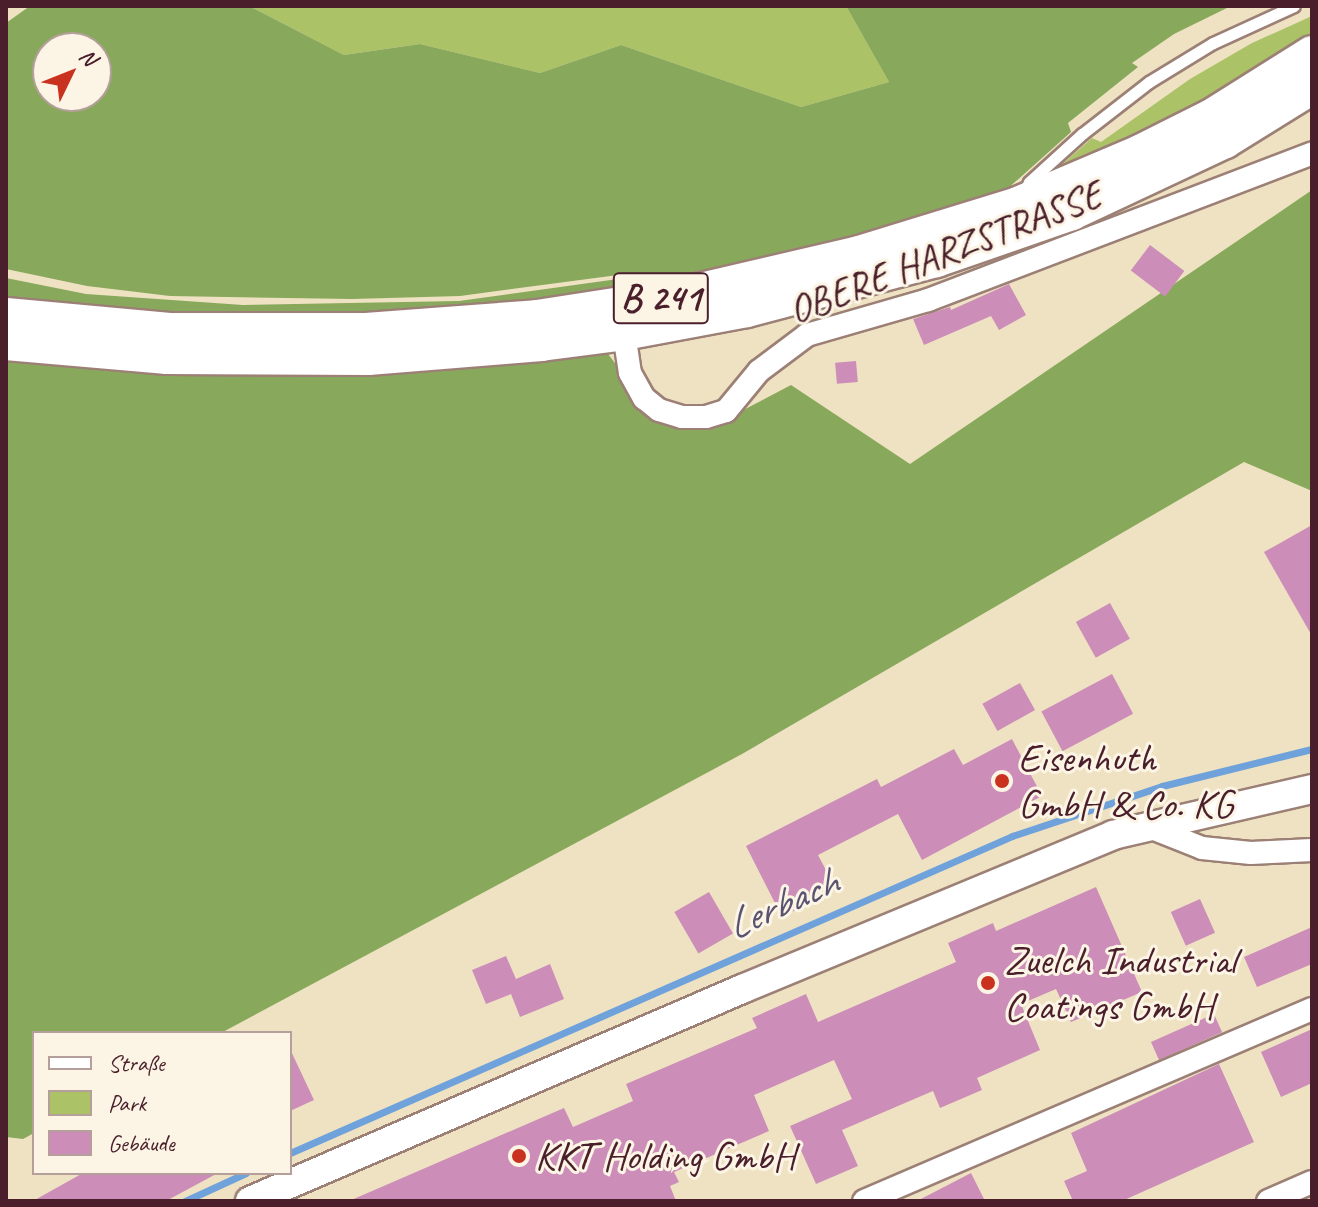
<!DOCTYPE html>
<meta charset="utf-8">
<style>
body{margin:0}
#map{position:relative;width:1318px;height:1207px;overflow:hidden;background:#efe2c2;font-family:Caveat,sans-serif}
div>[style]{position:absolute}
.green>*{inset:0;background:#abc267}
.forest>*{inset:0;background:#88a85c}
.stream>*{height:7px;margin:-3.5px;padding:0 3.5px;transform-origin:3.5px;border-radius:3.5px;background:#6fa2db}
.building>*{inset:0;background:#cc8eb8;transform-origin:0 0}
.roads{filter:drop-shadow(2px 0 #9c8076) drop-shadow(-2px 0 #9c8076) drop-shadow(0 2px #9c8076) drop-shadow(0 -2px #9c8076)}
.service>*{height:11px;margin:-5.5px;padding:0 5.5px;transform-origin:5.5px;border-radius:5.5px;background:#fff}
.minor>*{height:22px;margin:-11px;padding:0 11px;transform-origin:11px;border-radius:11px;background:#fff}
.tertiary>*{height:28px;margin:-14px;padding:0 14px;transform-origin:14px;border-radius:14px;background:#fff}
.primary>*{height:34px;margin:-17px;padding:0 17px;transform-origin:17px;border-radius:17px;background:#fff}
.dots>*{width:22px;height:22px;translate:-50% -50%;box-sizing:border-box;border:4px solid #fcf5e5;border-radius:50%}
span{translate:-50% -50%;white-space:nowrap;text-align:center;line-height:1.15;-webkit-text-stroke:6px #fcf5e5;paint-order:stroke}
.shield-label span{padding:2px 6px;background:#fcf5e5;border:2px solid;border-radius:6px;-webkit-text-stroke-width:0}
.shield-label{font-size:38px;color:#4a1f2b;font-weight:700}
.street-label{font-size:40px;color:#4a1f2b}
.poi-label{font-size:40px;color:#4a1f2b}
.left{translate:0 -50%;text-align:left}
.water-label{font-size:42px;color:#595371;font-style:italic}
.frame{position:absolute;inset:0;border:8px solid #4a1f2b;pointer-events:none}
.legend{position:absolute;left:32px;top:1031px;width:260px;height:144px;box-sizing:border-box;background:#fcf5e5;border:2px solid #b59f9b;margin:0;padding:10px 14px;list-style:none;font-size:24px;color:#4a1f2b}
.legend li{display:flex;align-items:center;gap:16px;height:40px}
.legend b{width:40px;border:2px solid #b59f9b}
.north{position:absolute;left:32px;top:32px;width:80px;height:80px;box-sizing:border-box;background:#fcf5e5;border:2px solid #b59f9b;border-radius:50%;rotate:47deg;font-size:22px;font-weight:700;line-height:32px;text-align:center;color:#4a1f2b}
.north::after{content:'';display:block;margin:auto;width:28px;height:36px;background:#c8321e;clip-path:polygon(50% 0,100% 100%,50% 72%,0 100%)}
</style>
<div id="map">
<div class="green">
<div style="clip-path:polygon(249px 6px,846px 6px,889px 82px,801px 107px,621px 45px,540px 73px,420px 44px,344px 55px)"></div>
<div style="clip-path:polygon(1312px 16px,1312px 38px,1267px 67px,1132px 140px,1047px 178px,1092px 138px,1101px 142px,1190px 79px,1252px 43px)"></div>
</div>
<div class="forest">
<div style="clip-path:polygon(evenodd,30px 6px,249px 6px,344px 55px,420px 44px,540px 73px,621px 45px,801px 107px,889px 82px,846px 6px,1231px 6px,1174px 34px,1132px 63px,1138px 67px,1068px 123px,1071px 132px,996px 199px,733px 271px,636px 286px,618px 275px,460px 296px,352px 299px,170px 296px,87px 286px,6px 269px,6px 23px,30px 6px,48px 48px,96px 48px,96px 96px,48px 96px,48px 48px)"></div>
<div style="clip-path:polygon(1312px 190px,1312px 491px,1244px 462px,742px 754px,221px 1033px,34px 1033px,34px 1133px,23px 1139px,6px 1137px,6px 357px,598px 351px,608px 354px,618px 367px,635px 403px,728px 418px,791px 385px,910px 464px)"></div>
<div style="clip-path:polygon(6px 278px,86px 294px,243px 305px,459px 301px,618px 279px,632px 290px,453px 312px,173px 317px,6px 301px)"></div>
</div>
<div class="stream">
<div style="left:290px;top:1153px;width:789px;rotate:-23.7deg"></div>
<div style="left:1012px;top:836px;width:158px;rotate:-18.4deg"></div>
<div style="left:1162px;top:786px;width:154px;rotate:-13.9deg"></div>
<div style="left:185px;top:1201px;width:67px;rotate:-24.7deg"></div>
</div>
<div class="building">
<div style="left:1150px;top:245px;width:43px;height:32px;rotate:37deg"></div>
<div style="clip-path:polygon(1009px 284px,1026px 315px,999px 330px,991px 316px,924px 345px,913px 319px,950px 307px,951px 310px)"></div>
<div style="left:856px;top:361px;width:21px;height:21px;rotate:85deg"></div>
<div style="clip-path:polygon(1312px 525px,1312px 636px,1264px 552px)"></div>
<div style="left:1110px;top:603px;width:41px;height:39px;rotate:61deg"></div>
<div style="left:1112px;top:674px;width:45px;height:80px;rotate:62deg"></div>
<div style="left:1020px;top:683px;width:31px;height:43px;rotate:61deg"></div>
<div style="clip-path:polygon(1012px 739px,1042px 796px,922px 860px,898px 814px,818px 855px,836px 889px,782px 917px,746px 846px,877px 779px,881px 787px,954px 749px,963px 765px)"></div>
<div style="clip-path:polygon(1096px 887px,1142px 992px,1071px 1022px,1056px 989px,1021px 1004px,1040px 1050px,977px 1078px,982px 1090px,940px 1108px,933px 1091px,842px 1130px,858px 1166px,816px 1184px,790px 1126px,852px 1099px,834px 1060px,754px 1095px,769px 1131px,674px 1172px,679px 1182px,670px 1186px,676px 1201px,349px 1201px,564px 1108px,573px 1127px,633px 1101px,626px 1084px,757px 1028px,752px 1018px,806px 994px,818px 1022px,956px 962px,948px 943px,993px 923px,996px 931px)"></div>
<div style="left:709px;top:892px;width:48px;height:40px;rotate:60deg"></div>
<div style="left:1200px;top:899px;width:37px;height:32px;rotate:66deg"></div>
<div style="clip-path:polygon(1312px 927px,1312px 964px,1257px 987px,1244px 957px)"></div>
<div style="clip-path:polygon(506px 956px,516px 979px,550px 964px,564px 999px,520px 1017px,511px 994px,486px 1004px,472px 970px)"></div>
<div style="left:1214px;top:1014px;width:20px;height:69px;rotate:66deg"></div>
<div style="clip-path:polygon(1312px 1029px,1312px 1083px,1281px 1097px,1261px 1052px)"></div>
<div style="clip-path:polygon(290px 1049px,314px 1100px,290px 1111px)"></div>
<div style="clip-path:polygon(1219px 1064px,1254px 1142px,1122px 1201px,1073px 1201px,1064px 1181px,1087px 1171px,1071px 1133px)"></div>
<div style="clip-path:polygon(83px 1173px,218px 1173px,166px 1201px,33px 1201px)"></div>
<div style="clip-path:polygon(971px 1173px,985px 1201px,917px 1201px)"></div>
</div>
<div class="roads">
<div class="service">
<div style="left:1024px;top:192px;width:11px;rotate:-63deg"></div>
<div style="left:1029px;top:182px;width:72px;rotate:-42.2deg"></div>
<div style="left:1082px;top:134px;width:85px;rotate:-37.8deg"></div>
<div style="left:1149px;top:82px;width:75px;rotate:-31.4deg"></div>
<div style="left:1213px;top:43px;width:89px;rotate:-24.6deg"></div>
</div>
<div class="minor">
<div style="left:624px;top:333px;width:40px;rotate:81.5deg"></div>
<div style="left:630px;top:373px;width:29px;rotate:61deg"></div>
<div style="left:644px;top:398px;width:19px;rotate:39deg"></div>
<div style="left:659px;top:410px;width:24px;rotate:17deg"></div>
<div style="left:682px;top:417px;width:24px"></div>
<div style="left:706px;top:417px;width:21px;rotate:-17deg"></div>
<div style="left:726px;top:411px;width:52px;rotate:-50.5deg"></div>
<div style="left:759px;top:371px;width:60px;rotate:-36.9deg"></div>
<div style="left:807px;top:335px;width:126px;rotate:-16.1deg"></div>
<div style="left:928px;top:300px;width:411px;rotate:-20.9deg"></div>
<div style="left:1147px;top:826px;width:59px;rotate:21.8deg"></div>
<div style="left:1202px;top:848px;width:49px;rotate:5.8deg"></div>
<div style="left:1251px;top:853px;width:61px;rotate:-2.8deg"></div>
<div style="left:864px;top:1201px;width:487px;rotate:-23.2deg"></div>
<div style="left:1268px;top:1201px;width:48px;rotate:-23.4deg"></div>
</div>
<div class="tertiary">
<div style="left:250px;top:1201px;width:536px;rotate:-23.31deg"></div>
<div style="left:742px;top:989px;width:402px;rotate:-22.5deg"></div>
<div style="left:1113px;top:835px;width:204px;rotate:-13deg"></div>
</div>
<div class="primary">
<div style="left:6px;top:315px;width:167px;rotate:5.2deg"></div>
<div style="left:172px;top:330px;width:194px"></div>
<div style="left:366px;top:330px;width:171px;rotate:-4.3deg"></div>
<div style="left:537px;top:317px;width:144px;rotate:-8.8deg"></div>
<div style="left:679px;top:295px;width:185px;rotate:-13.1deg"></div>
<div style="left:859px;top:253px;width:166px;rotate:-17.1deg"></div>
<div style="left:1018px;top:204px;width:133px;rotate:-23.1deg"></div>
<div style="left:1140px;top:152px;width:78px;rotate:-26.6deg"></div>
<div style="left:1210px;top:117px;width:120px;rotate:-32.1deg"></div>
<div style="left:6px;top:343px;width:162px;rotate:5deg"></div>
<div style="left:167px;top:357px;width:201px;rotate:0.3deg"></div>
<div style="left:368px;top:358px;width:174px;rotate:-4.6deg"></div>
<div style="left:541px;top:344px;width:84px;rotate:-7.5deg"></div>
<div style="left:624px;top:333px;width:125px;rotate:-10.6deg"></div>
<div style="left:747px;top:310px;width:196px;rotate:-14.8deg"></div>
<div style="left:936px;top:260px;width:144px;rotate:-19.1deg"></div>
<div style="left:1072px;top:213px;width:169px;rotate:-25.2deg"></div>
<div style="left:1225px;top:141px;width:102px;rotate:-31.8deg"></div>
</div>
</div>
<div class="dots">
<div style="left:1002px;top:781px;background:#c8321e"></div>
<div style="left:988px;top:983px;background:#c8321e"></div>
<div style="left:519px;top:1156px;background:#c8321e"></div>
</div>
<div class="shield-label">
<span style="left:661px;top:298px">B 241</span>
</div>
<div class="street-label">
<span style="left:945px;top:252px;rotate:-21deg">OBERE HARZSTRASSE</span>
</div>
<div class="poi-label">
<span class="left" style="left:1018px;top:781px">Eisenhuth<br>GmbH &amp; Co. KG</span>
<span class="left" style="left:1004px;top:983px">Zuelch Industrial<br>Coatings GmbH</span>
<span class="left" style="left:535px;top:1156px">KKT Holding GmbH</span>
</div>
<div class="water-label">
<span style="left:782px;top:904px;rotate:-24deg">Lerbach</span>
</div>
<div class="frame"></div>
<ul class="legend">
<li><b style="height:10px;background:#fff"></b>Straße</li>
<li><b style="height:22px;background:#abc267"></b>Park</li>
<li><b style="height:22px;background:#cc8eb8"></b>Gebäude</li>
</ul>
<div class="north">N</div>
</div>
